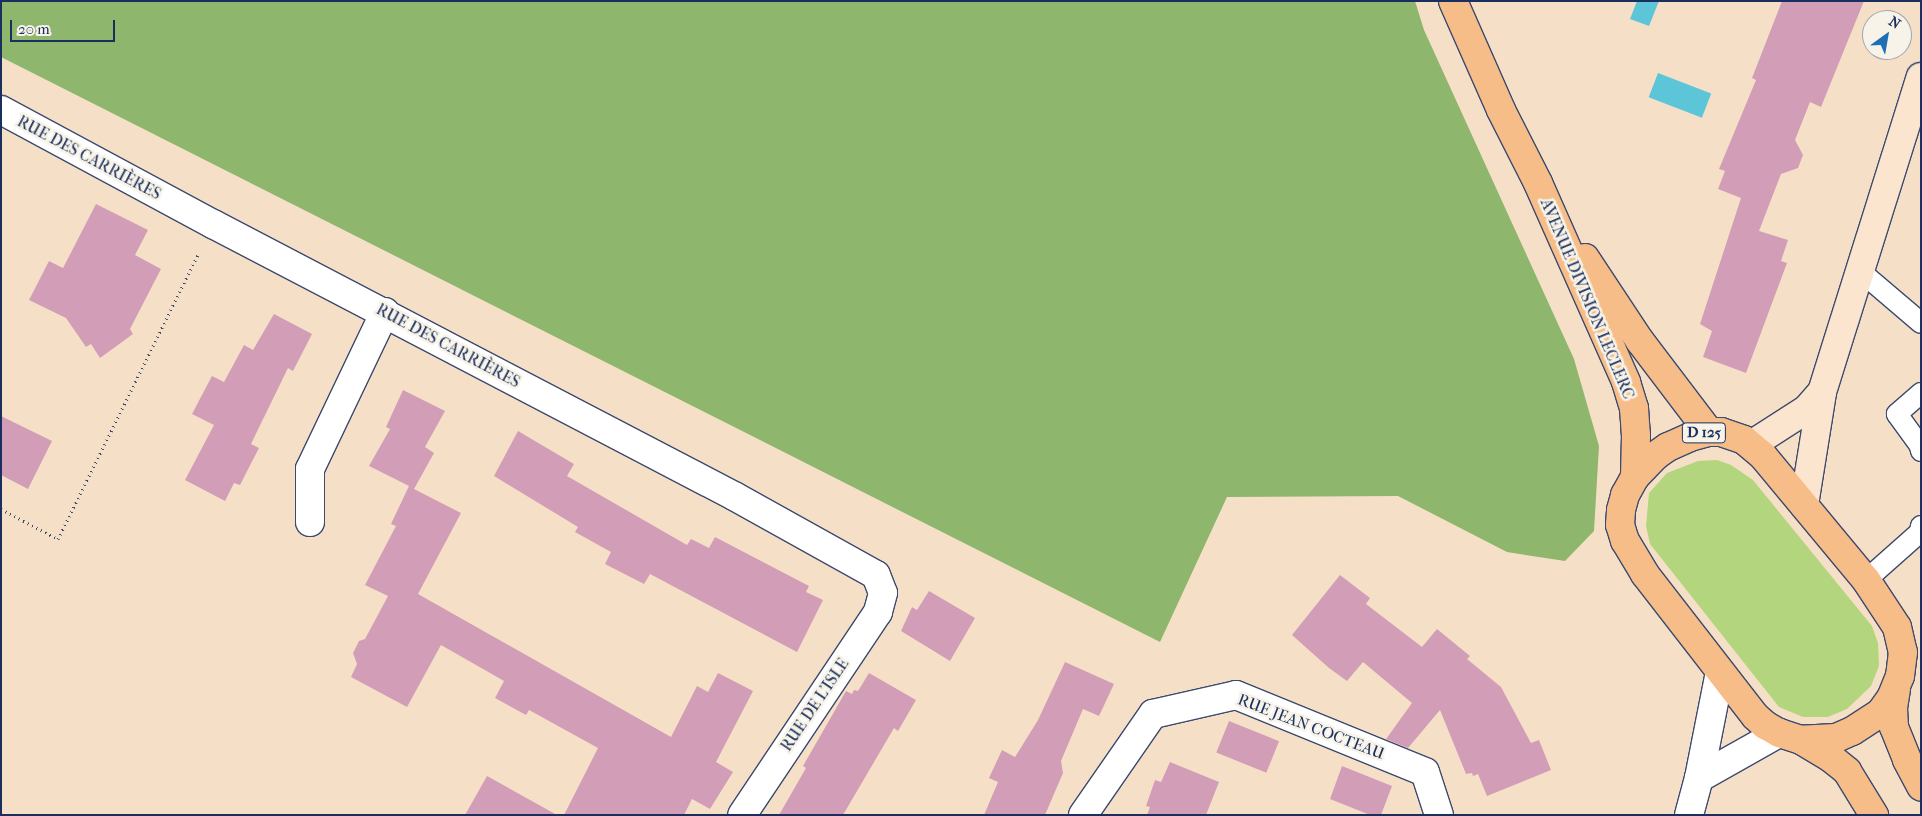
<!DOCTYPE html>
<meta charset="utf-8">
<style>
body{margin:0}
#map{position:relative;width:1922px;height:816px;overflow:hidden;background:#f5e0c7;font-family:"IM FELL French Canon",serif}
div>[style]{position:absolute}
.green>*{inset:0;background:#b3d57d}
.forest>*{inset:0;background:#8eb66c}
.water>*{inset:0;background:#5dc5d8;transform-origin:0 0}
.building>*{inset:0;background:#d29eb7;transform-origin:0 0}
.path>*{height:3px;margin-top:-1.5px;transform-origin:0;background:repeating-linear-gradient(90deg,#3c4a6e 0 1px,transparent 0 5px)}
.roads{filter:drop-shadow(1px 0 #3c4a6e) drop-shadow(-1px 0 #3c4a6e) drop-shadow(0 1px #3c4a6e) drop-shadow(0 -1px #3c4a6e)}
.lane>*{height:20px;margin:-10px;padding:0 10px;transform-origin:10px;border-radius:10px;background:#fff}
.street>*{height:28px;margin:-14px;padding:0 14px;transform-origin:14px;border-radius:14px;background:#fff}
.secondary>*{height:28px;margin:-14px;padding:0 14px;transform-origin:14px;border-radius:14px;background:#fce5cf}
.primary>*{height:28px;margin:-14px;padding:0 14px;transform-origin:14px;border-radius:14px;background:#f7bd88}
span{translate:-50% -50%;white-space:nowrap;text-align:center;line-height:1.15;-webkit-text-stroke:5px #f7f3e8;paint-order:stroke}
.shield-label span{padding:1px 4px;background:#f7f3e8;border:1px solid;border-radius:4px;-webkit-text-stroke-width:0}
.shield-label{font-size:15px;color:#1b2f5e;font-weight:700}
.street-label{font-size:16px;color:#1b2f5e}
.frame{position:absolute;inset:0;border:2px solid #1b2f5e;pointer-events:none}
.north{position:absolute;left:1862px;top:10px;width:50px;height:50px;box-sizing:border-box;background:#f7f3e8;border:1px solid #9fa5b1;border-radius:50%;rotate:32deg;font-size:14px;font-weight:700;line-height:20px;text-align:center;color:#1b2f5e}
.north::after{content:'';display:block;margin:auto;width:18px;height:22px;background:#1f6fb2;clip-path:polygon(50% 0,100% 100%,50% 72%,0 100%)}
.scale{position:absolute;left:10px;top:20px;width:105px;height:22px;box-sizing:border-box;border:2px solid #1b2f5e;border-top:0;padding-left:6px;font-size:15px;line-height:18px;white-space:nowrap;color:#1b2f5e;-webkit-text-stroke:4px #f7f3e8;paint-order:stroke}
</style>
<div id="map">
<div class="green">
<div style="clip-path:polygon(1717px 460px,1731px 465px,1753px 480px,1872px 626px,1878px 643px,1879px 666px,1871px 686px,1847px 709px,1828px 717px,1803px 717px,1779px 707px,1650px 544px,1646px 526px,1649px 493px,1667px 473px,1698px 461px)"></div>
</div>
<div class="forest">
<div style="clip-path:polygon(1px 1px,1415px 1px,1424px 30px,1574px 359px,1599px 446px,1594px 531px,1565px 561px,1507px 552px,1398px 496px,1227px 497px,1160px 642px,1px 57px)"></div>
</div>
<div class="water">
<div style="clip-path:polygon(1637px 1px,1659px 1px,1649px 26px,1630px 19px)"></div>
<div style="left:1658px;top:73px;width:57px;height:26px;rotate:21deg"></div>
</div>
<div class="building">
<div style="clip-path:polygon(1782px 1px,1864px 1px,1821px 107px,1810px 102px,1795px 140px,1803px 155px,1798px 168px,1781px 174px,1759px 231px,1788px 240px,1781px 261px,1787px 263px,1746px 373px,1703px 357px,1712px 331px,1700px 324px,1741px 198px,1718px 189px,1725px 171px,1719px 169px,1756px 80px,1752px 78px)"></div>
<div style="clip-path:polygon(96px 204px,148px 230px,135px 255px,161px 269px,130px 329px,133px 334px,100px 358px,91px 344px,86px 347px,66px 318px,29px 300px,49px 261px,63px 268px)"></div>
<div style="clip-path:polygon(274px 314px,312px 334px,293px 371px,288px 368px,251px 444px,259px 448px,240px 485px,234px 483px,225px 501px,185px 480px,214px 425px,192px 414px,212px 376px,224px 382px,244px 345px,253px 350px)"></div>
<div style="clip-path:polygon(403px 390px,445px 411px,425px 447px,434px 453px,414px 489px,461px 513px,418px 594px,671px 737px,697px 686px,708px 692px,718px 673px,753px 691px,716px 762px,733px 772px,710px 809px,692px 799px,684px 815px,564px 815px,598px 748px,529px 710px,526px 715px,495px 698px,504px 681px,441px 645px,407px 707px,351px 677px,357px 664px,353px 653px,359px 641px,365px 639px,388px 596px,365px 585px,396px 526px,391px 524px,409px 486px,369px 466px,390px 429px,386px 427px)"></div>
<div style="clip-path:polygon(1px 416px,52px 441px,28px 489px,1px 475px)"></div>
<div style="clip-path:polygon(518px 431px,574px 464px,567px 476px,687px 545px,691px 539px,709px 548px,715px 537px,809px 586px,806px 592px,823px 600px,797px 652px,650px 574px,644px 584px,605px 564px,611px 552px,575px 532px,578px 527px,494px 476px)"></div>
<div style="clip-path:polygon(1340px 575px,1370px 598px,1366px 604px,1422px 647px,1437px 629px,1470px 656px,1467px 659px,1501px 687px,1531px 743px,1539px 740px,1551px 770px,1487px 796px,1478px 774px,1473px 776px,1472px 773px,1466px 774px,1440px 710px,1408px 748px,1386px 739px,1412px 703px,1363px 662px,1347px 681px,1329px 668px,1292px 635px)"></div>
<div style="clip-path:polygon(929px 591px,975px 618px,950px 661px,901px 631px,912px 607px,917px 610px)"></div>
<div style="clip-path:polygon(1065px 662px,1114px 684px,1099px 716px,1083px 709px,1061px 761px,1063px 773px,1045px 815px,984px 815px,998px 782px,989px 778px,1002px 750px,1015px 757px,1038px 720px)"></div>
<div style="clip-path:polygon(869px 673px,916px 700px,898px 731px,894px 728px,843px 815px,779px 815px,806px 768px,803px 766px,846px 691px,852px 694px,854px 690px,858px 691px)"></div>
<div style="left:1229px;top:721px;width:54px;height:34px;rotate:22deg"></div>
<div style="clip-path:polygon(1170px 762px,1219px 782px,1206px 815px,1147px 815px,1150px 807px,1146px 806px,1155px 780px,1161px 782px)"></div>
<div style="clip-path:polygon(1342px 766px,1392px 786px,1381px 815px,1370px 815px,1330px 799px)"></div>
<div style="clip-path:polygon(487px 776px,557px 815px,465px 815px)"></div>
</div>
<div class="path">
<div style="left:1px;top:509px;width:64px;rotate:27.8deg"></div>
<div style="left:58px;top:539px;width:318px;rotate:-63.8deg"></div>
</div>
<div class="roads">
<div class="lane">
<div style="left:1860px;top:271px;width:80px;rotate:40.4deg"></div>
<div style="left:1921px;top:393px;width:32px;rotate:139deg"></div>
<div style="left:1897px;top:414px;width:39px;rotate:54deg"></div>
<div style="left:1920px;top:446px;width:5px;rotate:79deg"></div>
<div style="left:1866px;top:580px;width:72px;rotate:-41.6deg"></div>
<div style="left:1920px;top:532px;width:6px;rotate:-81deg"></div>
</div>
<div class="street">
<div style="left:1px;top:110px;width:241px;rotate:28.3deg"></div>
<div style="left:213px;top:224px;width:588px;rotate:27.57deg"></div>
<div style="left:734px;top:496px;width:162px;rotate:29.1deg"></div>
<div style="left:876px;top:575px;width:19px;rotate:69deg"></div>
<div style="left:883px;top:593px;width:20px;rotate:105deg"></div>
<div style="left:878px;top:612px;width:244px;rotate:123.8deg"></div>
<div style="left:310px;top:522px;width:53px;rotate:-90deg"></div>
<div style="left:310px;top:469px;width:174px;rotate:-64.5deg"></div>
<div style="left:1699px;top:778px;width:92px;rotate:-29.4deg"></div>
<div style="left:1083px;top:815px;width:123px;rotate:-55.3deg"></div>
<div style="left:1153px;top:714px;width:85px;rotate:-12.9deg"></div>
<div style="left:1236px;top:695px;width:204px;rotate:22.2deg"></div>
<div style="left:1425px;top:772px;width:45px;rotate:72deg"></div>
<div style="left:1689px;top:815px;width:38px;rotate:-75deg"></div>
<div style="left:1699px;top:778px;width:108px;rotate:-78.8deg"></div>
</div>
<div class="secondary">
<div style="left:1751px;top:445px;width:67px;rotate:-32.7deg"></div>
<div style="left:1807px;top:409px;width:23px;rotate:-49deg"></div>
<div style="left:1804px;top:505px;width:114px;rotate:-80.9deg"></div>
<div style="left:1822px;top:392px;width:330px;rotate:-72.6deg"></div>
</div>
<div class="primary">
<div style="left:1453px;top:1px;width:119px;rotate:66.2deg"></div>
<div style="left:1501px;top:110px;width:82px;rotate:63.1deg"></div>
<div style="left:1538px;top:183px;width:218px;rotate:66.1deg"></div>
<div style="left:1626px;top:382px;width:27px;rotate:73deg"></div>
<div style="left:1634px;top:408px;width:27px;rotate:86deg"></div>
<div style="left:1636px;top:435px;width:42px;rotate:91.4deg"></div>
<div style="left:1585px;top:258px;width:100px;rotate:56.5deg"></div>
<div style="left:1640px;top:341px;width:114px;rotate:52.8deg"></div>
<div style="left:1709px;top:432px;width:12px"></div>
<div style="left:1721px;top:432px;width:24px;rotate:19deg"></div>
<div style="left:1744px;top:440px;width:25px;rotate:40deg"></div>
<div style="left:1763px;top:456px;width:161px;rotate:50.3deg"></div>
<div style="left:1866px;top:580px;width:56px;rotate:56.6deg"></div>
<div style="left:1897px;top:627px;width:26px;rotate:77deg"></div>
<div style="left:1903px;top:652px;width:24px;rotate:97deg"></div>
<div style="left:1900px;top:676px;width:24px;rotate:112deg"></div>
<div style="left:1891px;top:698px;width:19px;rotate:126deg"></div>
<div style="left:1880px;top:713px;width:33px;rotate:147deg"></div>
<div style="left:1852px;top:731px;width:17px;rotate:156deg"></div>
<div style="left:1836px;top:738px;width:35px;rotate:177deg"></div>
<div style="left:1801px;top:740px;width:23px;rotate:-162deg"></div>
<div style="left:1779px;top:733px;width:16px;rotate:-150deg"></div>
<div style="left:1765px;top:725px;width:13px;rotate:-138deg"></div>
<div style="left:1755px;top:716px;width:180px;rotate:-127.8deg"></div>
<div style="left:1645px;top:574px;width:39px;rotate:-121deg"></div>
<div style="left:1625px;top:541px;width:17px;rotate:-107deg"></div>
<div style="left:1620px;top:525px;width:15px;rotate:-86deg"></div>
<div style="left:1621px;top:510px;width:16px;rotate:-75deg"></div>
<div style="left:1625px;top:495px;width:21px;rotate:-61deg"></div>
<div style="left:1635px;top:477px;width:29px;rotate:-46deg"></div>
<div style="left:1655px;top:456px;width:16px;rotate:-35deg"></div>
<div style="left:1668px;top:447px;width:24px;rotate:-24deg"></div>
<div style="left:1690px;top:437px;width:20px;rotate:-15deg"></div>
<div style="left:1896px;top:689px;width:19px;rotate:99deg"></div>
<div style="left:1893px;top:708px;width:19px;rotate:87deg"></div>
<div style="left:1894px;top:727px;width:35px;rotate:68deg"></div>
<div style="left:1907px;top:760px;width:30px;rotate:62deg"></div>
<div style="left:1801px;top:740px;width:35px;rotate:31deg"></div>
<div style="left:1831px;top:758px;width:21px;rotate:39deg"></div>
<div style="left:1847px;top:771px;width:52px;rotate:58.5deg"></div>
</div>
</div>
<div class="shield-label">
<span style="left:1704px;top:433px">D 125</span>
</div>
<div class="street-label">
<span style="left:89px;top:158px;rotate:28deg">RUE DES CARRIÈRES</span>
<span style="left:1587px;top:299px;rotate:67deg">AVENUE DIVISION LECLERC</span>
<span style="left:448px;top:346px;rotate:28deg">RUE DES CARRIÈRES</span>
<span style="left:815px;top:705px;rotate:-56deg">RUE DE L'ISLE</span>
<span style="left:1311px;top:727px;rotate:21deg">RUE JEAN COCTEAU</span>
</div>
<div class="frame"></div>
<div class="north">N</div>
<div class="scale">20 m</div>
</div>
